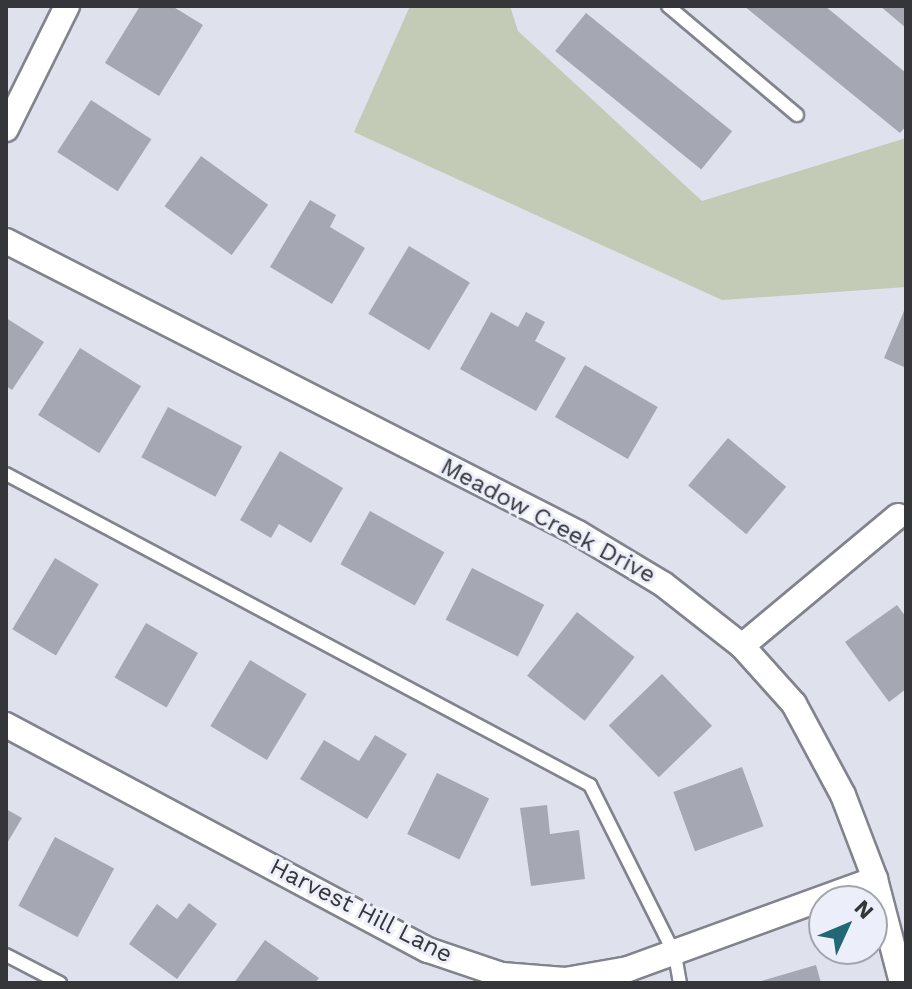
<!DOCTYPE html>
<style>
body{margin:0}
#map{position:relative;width:912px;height:989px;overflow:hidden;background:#dfe2ec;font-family:"Work Sans",sans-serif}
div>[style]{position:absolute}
.green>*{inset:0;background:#c3cab5}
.building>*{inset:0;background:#a5a7b2;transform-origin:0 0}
.roads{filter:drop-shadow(2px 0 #81838d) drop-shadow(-2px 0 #81838d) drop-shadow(0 2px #81838d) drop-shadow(0 -2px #81838d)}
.service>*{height:12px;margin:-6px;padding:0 6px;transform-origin:6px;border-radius:6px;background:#fff}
.minor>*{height:24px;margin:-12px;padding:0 12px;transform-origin:12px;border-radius:12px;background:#fff}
span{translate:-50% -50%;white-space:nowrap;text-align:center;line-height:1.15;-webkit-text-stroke:6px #eceffa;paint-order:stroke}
.street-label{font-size:24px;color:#35363a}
.frame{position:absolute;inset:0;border:8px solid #35363a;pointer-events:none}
.north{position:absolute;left:808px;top:885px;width:80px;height:80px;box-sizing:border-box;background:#eceffa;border:2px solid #a3a5ad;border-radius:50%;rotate:46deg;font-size:22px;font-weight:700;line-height:32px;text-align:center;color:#35363a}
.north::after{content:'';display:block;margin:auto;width:28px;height:36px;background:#206876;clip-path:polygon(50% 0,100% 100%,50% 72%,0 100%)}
</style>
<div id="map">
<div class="green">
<div style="clip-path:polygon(410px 6px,510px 6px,518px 31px,702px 201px,906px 138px,906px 287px,722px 300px,354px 132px)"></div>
</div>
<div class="building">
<div style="clip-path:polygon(140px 6px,172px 6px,203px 25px,159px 96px,105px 63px)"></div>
<div style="clip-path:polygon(744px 6px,825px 6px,906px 73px,906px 126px,900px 133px)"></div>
<div style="clip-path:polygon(880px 6px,906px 6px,906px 28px)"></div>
<div style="left:586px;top:13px;width:188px;height:49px;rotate:39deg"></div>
<div style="left:91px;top:100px;width:72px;height:62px;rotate:33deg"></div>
<div style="left:201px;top:156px;width:83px;height:62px;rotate:36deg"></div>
<div style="clip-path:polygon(310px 200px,336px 215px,330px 227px,365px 248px,332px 304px,270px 267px)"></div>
<div style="left:409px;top:246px;width:71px;height:79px;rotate:31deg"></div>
<div style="clip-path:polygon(904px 311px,906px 312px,906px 368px,884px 358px)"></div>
<div style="clip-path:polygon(491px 312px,518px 327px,526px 312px,545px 322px,535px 341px,566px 358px,536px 411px,460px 369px)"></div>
<div style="clip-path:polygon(6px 318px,44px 342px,12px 390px,6px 386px)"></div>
<div style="left:80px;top:348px;width:72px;height:79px;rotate:32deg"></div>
<div style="left:585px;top:365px;width:84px;height:60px;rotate:30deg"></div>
<div style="left:168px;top:407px;width:84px;height:57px;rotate:28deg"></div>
<div style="left:728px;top:438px;width:76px;height:62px;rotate:40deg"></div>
<div style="clip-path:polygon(280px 451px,343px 488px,311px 543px,279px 524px,271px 538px,240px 520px)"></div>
<div style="left:370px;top:511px;width:85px;height:61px;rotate:29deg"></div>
<div style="left:55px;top:558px;width:51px;height:83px;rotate:31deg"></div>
<div style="left:472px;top:568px;width:81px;height:58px;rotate:27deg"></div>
<div style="clip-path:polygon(897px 605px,906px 617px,906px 689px,889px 702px,845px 642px)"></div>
<div style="left:577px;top:612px;width:73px;height:81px;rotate:38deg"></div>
<div style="left:146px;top:623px;width:60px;height:63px;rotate:30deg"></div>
<div style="left:250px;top:660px;width:66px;height:77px;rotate:31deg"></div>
<div style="left:662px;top:674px;width:72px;height:74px;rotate:46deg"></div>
<div style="clip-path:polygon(375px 735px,407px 754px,367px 819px,300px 779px,324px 740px,359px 761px)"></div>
<div style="left:742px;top:767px;width:63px;height:73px;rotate:70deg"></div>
<div style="left:437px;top:773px;width:58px;height:68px;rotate:26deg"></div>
<div style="clip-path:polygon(547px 805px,550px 834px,579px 830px,585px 879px,531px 886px,520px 808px)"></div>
<div style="clip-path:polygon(6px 809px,22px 818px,6px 845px)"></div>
<div style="left:55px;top:837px;width:67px;height:78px;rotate:28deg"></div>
<div style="clip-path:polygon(189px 903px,217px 924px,177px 979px,129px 944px,157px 904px,177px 919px)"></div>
<div style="clip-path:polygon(265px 940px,319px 978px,315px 983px,234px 983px)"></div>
<div style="clip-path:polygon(816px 965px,821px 983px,758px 983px,758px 982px)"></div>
</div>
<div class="roads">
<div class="service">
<div style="left:668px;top:6px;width:169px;rotate:40.2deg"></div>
<div style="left:6px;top:474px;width:662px;rotate:28.04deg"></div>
<div style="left:590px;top:785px;width:190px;rotate:63.4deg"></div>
<div style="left:675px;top:955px;width:28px;rotate:80deg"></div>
<div style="left:6px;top:955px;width:61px;rotate:27.4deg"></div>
</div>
<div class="minor">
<div style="left:6px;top:129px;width:137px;rotate:-63.6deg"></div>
<div style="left:6px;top:241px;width:642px;rotate:27.04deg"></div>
<div style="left:578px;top:533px;width:99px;rotate:31deg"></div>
<div style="left:663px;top:584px;width:100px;rotate:38.1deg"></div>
<div style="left:742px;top:646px;width:78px;rotate:48.1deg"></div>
<div style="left:794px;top:704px;width:103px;rotate:61.7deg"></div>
<div style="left:843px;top:795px;width:90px;rotate:69.1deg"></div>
<div style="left:875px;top:879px;width:107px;rotate:75.4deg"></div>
<div style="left:742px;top:646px;width:203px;rotate:-39.8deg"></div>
<div style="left:6px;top:725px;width:478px;rotate:28.1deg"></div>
<div style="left:428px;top:950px;width:78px;rotate:18.7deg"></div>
<div style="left:502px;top:975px;width:63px;rotate:4.5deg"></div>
<div style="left:565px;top:980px;width:64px;rotate:-9.9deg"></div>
<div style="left:628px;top:969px;width:263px;rotate:-20deg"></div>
</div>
</div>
<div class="street-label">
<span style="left:548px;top:521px;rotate:28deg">Meadow Creek Drive</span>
<span style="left:361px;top:911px;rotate:27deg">Harvest Hill Lane</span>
</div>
<div class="frame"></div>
<div class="north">N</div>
</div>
